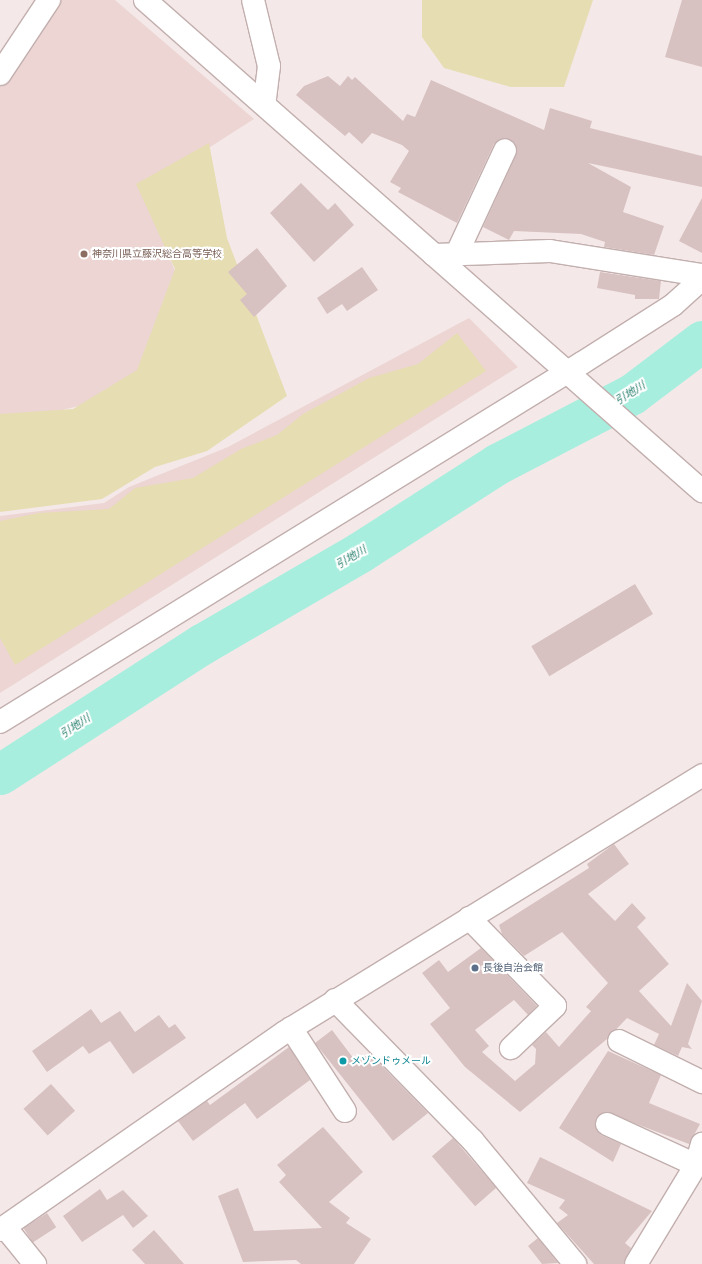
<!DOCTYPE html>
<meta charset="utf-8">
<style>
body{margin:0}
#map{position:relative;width:702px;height:1264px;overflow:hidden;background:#f4e9e8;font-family:Poppins,"Noto Sans JP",sans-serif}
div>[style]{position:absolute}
.education>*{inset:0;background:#ecd5d3}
.green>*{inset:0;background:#e6ddb2}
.river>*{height:41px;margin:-20.5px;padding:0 20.5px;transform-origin:20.5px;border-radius:20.5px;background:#a7eede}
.building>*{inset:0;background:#d8c1c1;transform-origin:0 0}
.roads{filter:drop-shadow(1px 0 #c2afae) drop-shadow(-1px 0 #c2afae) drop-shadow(0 1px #c2afae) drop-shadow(0 -1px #c2afae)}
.minor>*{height:22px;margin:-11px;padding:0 11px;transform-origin:11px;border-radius:11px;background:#fff}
.dots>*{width:11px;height:11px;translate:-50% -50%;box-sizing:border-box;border:2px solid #fff;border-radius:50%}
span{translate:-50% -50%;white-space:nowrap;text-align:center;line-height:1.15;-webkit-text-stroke:4px #fff;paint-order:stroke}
.education-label{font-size:10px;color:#785e54}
.left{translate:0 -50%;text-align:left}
.service-label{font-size:10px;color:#4e5e75}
.culture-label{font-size:10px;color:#0d838f}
.water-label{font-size:11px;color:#29806e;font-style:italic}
</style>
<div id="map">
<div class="education">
<div style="clip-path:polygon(55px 0,115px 0,254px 119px,160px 179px,147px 196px,190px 312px,167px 386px,0 424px,0 81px)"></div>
<div style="clip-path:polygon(469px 318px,518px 367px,0 693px,0 516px,104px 503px,129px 487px,228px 447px)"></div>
</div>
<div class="green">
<div style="clip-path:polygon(422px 0,593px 0,564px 87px,511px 87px,444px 68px,422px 37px)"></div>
<div style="clip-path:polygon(209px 143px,227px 238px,287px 396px,207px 451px,155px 467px,102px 499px,0 512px,0 414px,73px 409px,137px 370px,175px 269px,136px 184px)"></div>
<div style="clip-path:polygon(457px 333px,486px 371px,15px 665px,0 638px,0 521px,39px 513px,109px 509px,135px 488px,193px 478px,241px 449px,277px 435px,303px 414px,369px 378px,418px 364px)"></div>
</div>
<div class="river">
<div style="left:0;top:774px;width:240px;rotate:-32.8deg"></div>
<div style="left:202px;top:644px;width:183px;rotate:-30.2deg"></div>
<div style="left:360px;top:552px;width:163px;rotate:-32.7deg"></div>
<div style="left:497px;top:464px;width:152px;rotate:-27.4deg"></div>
<div style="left:632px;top:394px;width:88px;rotate:-37.1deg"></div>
</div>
<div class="building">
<div style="clip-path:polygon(682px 0,702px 0,702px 67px,665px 57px)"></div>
<div style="clip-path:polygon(328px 76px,340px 86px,348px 76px,352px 80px,355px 77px,403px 121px,407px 114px,415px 117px,431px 80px,544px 130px,550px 108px,592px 121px,590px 128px,702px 156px,702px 187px,588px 163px,631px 187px,623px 212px,664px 226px,654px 255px,604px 247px,605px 242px,581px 234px,514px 231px,509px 240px,483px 227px,516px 155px,515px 143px,504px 138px,494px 144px,457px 223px,398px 192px,401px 188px,390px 182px,409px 151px,402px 145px,372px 133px,362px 144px,349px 132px,345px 136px,296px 95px,304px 86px)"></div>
<div style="clip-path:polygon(301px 183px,328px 210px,335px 203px,354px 225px,314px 262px,270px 213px)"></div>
<div style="clip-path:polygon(702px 198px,702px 253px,679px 241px)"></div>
<div style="clip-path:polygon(257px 248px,287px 286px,254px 317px,240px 300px,247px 294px,228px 272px)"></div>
<div style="clip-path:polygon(362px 267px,378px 290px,347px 311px,342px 304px,327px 314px,317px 298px)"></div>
<div style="clip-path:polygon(600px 272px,661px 281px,659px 299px,635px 299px,635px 295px,597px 288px)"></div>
<div style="left:635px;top:584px;width:35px;height:121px;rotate:59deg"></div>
<div style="clip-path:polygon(614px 844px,629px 864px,588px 894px,615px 921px,632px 903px,646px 918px,637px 927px,669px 964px,639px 991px,671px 1026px,687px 983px,702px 1001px,688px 1044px,692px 1049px,682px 1047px,678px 1056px,654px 1045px,659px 1034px,627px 1018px,607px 1039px,520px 1112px,465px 1067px,430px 1024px,450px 1008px,422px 973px,439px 960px,448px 972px,481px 948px,537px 1006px,528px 1015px,514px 1000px,475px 1030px,489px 1046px,482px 1052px,515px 1081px,535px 1064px,536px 1049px,532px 1045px,546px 1032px,559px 1047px,591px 1011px,586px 1007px,608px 983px,562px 932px,524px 956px,502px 934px,499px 925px,589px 868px,587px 864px)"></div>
<div style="clip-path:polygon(91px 1009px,101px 1023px,120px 1011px,135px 1032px,159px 1015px,169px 1028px,175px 1024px,186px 1038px,133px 1074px,110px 1041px,89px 1054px,83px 1046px,47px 1072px,32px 1051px)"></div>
<div style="clip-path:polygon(332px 1030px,357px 1063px,369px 1053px,428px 1113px,393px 1141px,315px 1043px)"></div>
<div style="clip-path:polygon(289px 1047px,310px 1080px,257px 1119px,245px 1103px,193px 1141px,178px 1121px,207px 1101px,210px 1105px)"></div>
<div style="clip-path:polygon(608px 1051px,661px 1075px,649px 1103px,700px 1124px,689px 1144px,605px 1112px,596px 1118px,595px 1126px,601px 1135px,621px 1144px,613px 1162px,559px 1128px)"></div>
<div style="left:51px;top:1084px;width:36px;height:37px;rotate:48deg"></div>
<div style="clip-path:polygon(323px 1127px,363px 1172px,329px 1202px,350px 1218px,346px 1223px,371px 1239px,354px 1264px,301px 1264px,296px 1260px,243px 1262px,218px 1196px,238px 1188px,254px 1231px,322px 1228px,279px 1182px,286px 1175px,277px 1165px)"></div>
<div style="left:453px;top:1138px;width:66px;height:28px;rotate:49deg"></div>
<div style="clip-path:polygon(540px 1157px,652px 1211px,625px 1243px,631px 1248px,624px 1264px,594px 1264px,557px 1223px,568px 1215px,559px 1208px,565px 1200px,527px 1183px)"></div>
<div style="clip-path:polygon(100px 1189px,107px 1200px,123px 1190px,148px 1216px,133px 1228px,123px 1215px,82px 1242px,63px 1216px)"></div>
<div style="left:47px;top:1213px;width:17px;height:28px;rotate:57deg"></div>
<div style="clip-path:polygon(154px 1230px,184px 1264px,145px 1264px,132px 1250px)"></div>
<div style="clip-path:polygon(538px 1238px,558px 1263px,542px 1264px,528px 1246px)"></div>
</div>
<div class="roads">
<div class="minor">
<div style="left:145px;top:0;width:743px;rotate:41.4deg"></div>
<div style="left:253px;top:0;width:68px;rotate:76.4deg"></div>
<div style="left:269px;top:66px;width:38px;rotate:97deg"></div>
<div style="left:0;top:74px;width:89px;rotate:-56.5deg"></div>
<div style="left:458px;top:251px;width:111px;rotate:-65deg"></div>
<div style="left:434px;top:255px;width:116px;rotate:-2deg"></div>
<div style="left:550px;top:251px;width:154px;rotate:9deg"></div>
<div style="left:0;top:722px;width:684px;rotate:-31.67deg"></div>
<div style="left:582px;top:363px;width:108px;rotate:-32.5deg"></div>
<div style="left:673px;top:305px;width:39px;rotate:-42deg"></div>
<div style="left:469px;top:918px;width:123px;rotate:45.7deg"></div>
<div style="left:555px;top:1006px;width:61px;rotate:136.3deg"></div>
<div style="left:335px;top:1000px;width:197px;rotate:45.6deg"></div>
<div style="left:473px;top:1141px;width:160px;rotate:50.3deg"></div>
<div style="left:291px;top:1028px;width:99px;rotate:57deg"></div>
<div style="left:619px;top:1041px;width:93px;rotate:26.3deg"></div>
<div style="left:607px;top:1124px;width:98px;rotate:24.7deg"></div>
<div style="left:5px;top:1227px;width:48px;rotate:51deg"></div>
<div style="left:0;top:1230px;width:347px;rotate:-34.8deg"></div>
<div style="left:285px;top:1032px;width:490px;rotate:-31.6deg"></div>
<div style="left:636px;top:1264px;width:116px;rotate:-58.8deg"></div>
<div style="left:696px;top:1165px;width:22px;rotate:-74deg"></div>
</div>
</div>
<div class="dots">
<div style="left:84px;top:254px;background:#8d6e63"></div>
<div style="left:475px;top:968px;background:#5c6f8a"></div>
<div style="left:343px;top:1061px;background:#0f9aa8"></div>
</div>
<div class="education-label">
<span class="left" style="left:92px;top:254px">神奈川県立藤沢総合高等学校</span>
</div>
<div class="service-label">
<span class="left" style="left:483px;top:968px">長後自治会館</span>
</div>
<div class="culture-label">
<span class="left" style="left:351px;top:1061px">メゾンドゥメール</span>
</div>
<div class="water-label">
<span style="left:630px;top:393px;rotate:-32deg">引地川</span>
<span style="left:351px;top:557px;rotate:-31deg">引地川</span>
<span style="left:75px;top:726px;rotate:-33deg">引地川</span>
</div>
</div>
